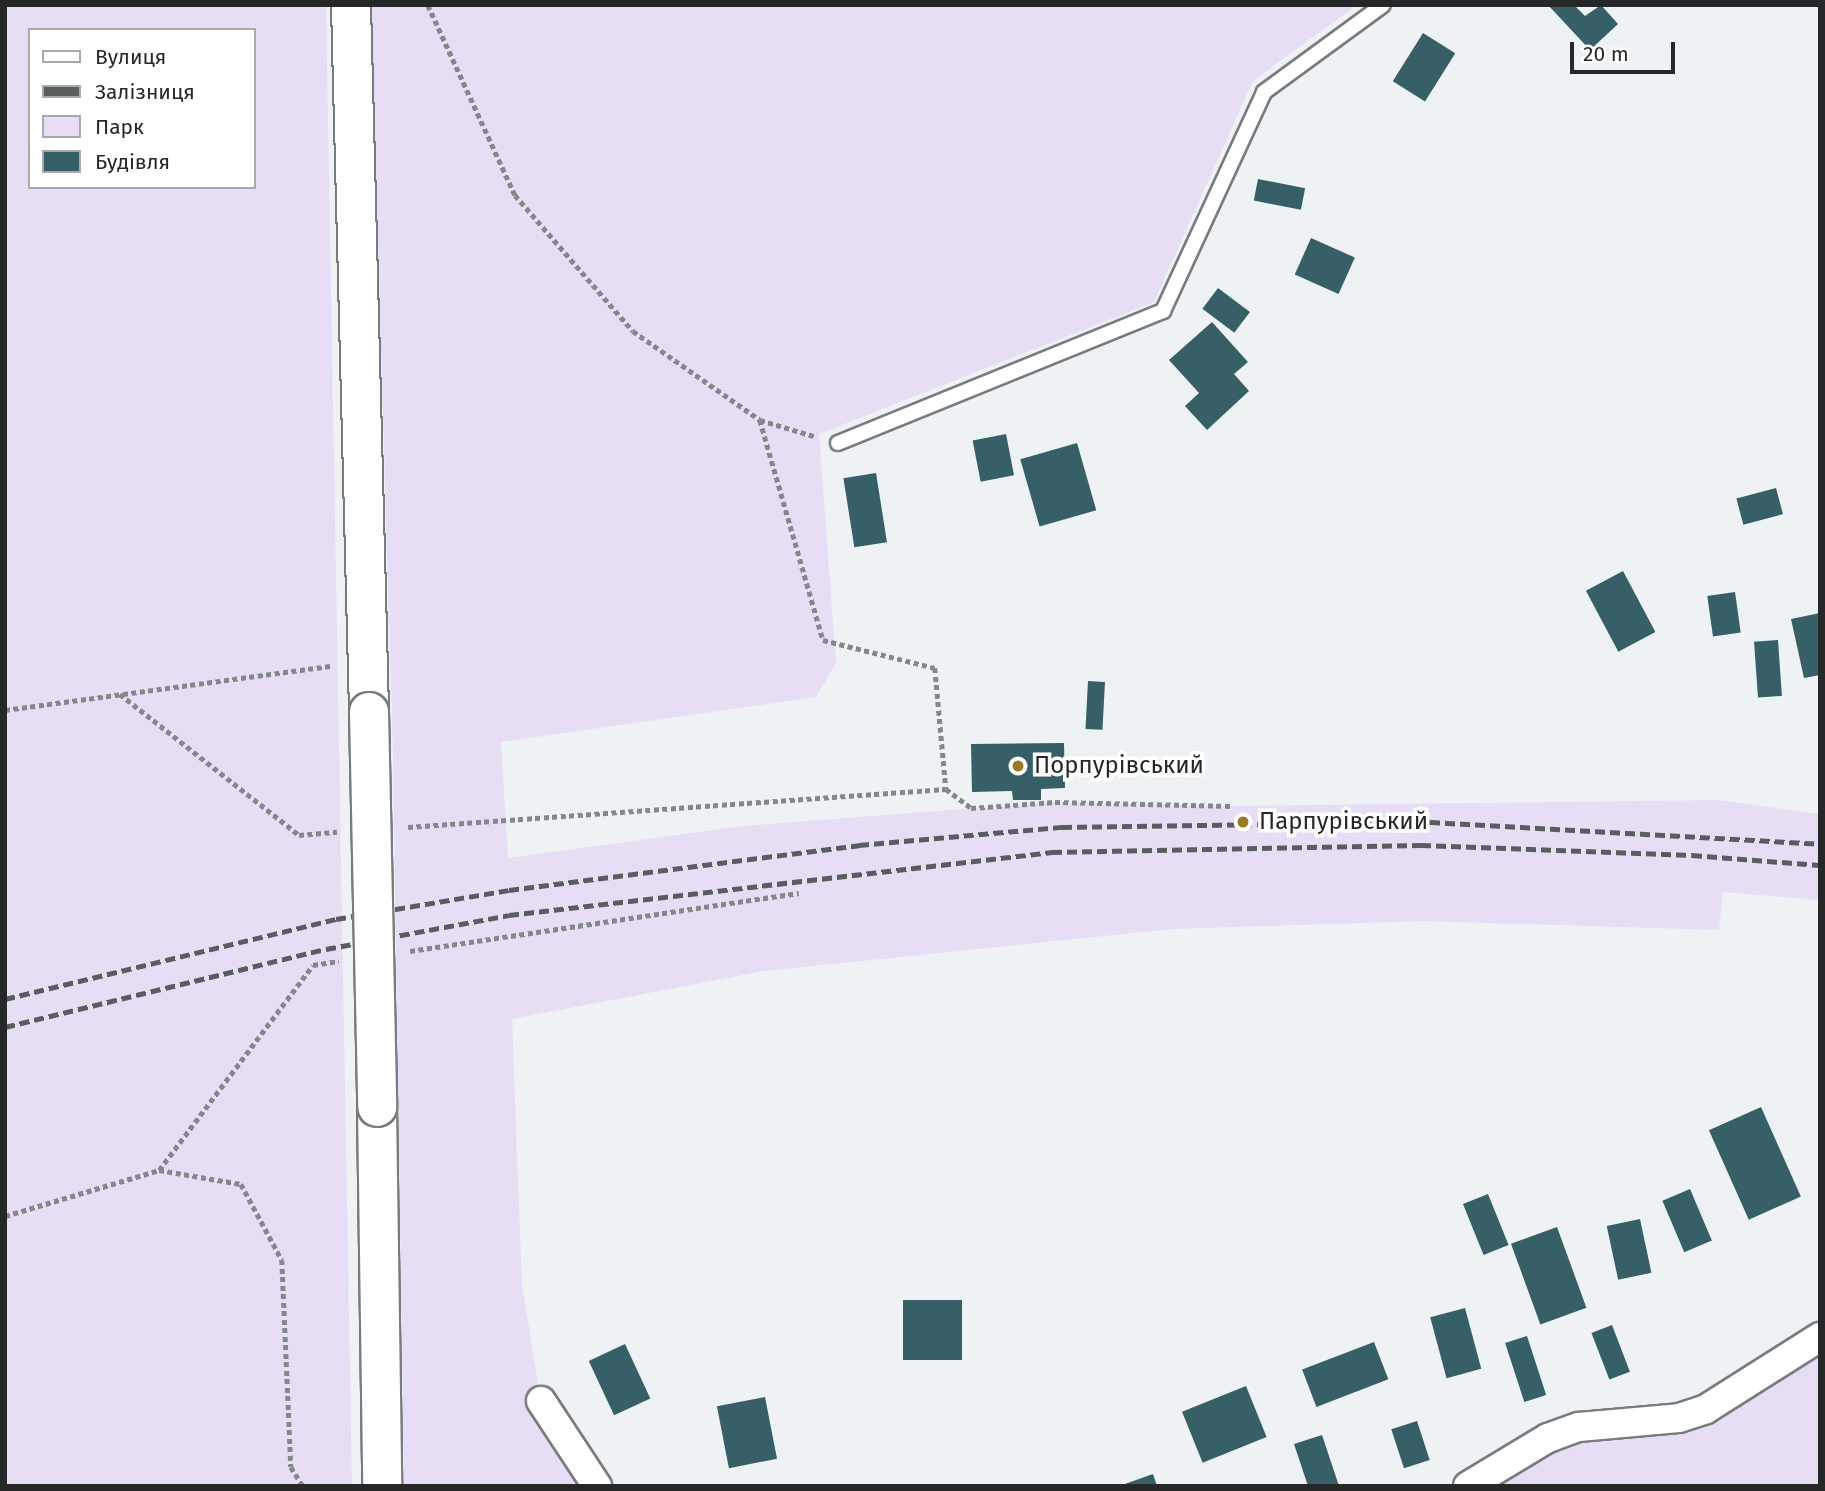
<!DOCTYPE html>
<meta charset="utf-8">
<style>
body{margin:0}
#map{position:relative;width:1825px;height:1491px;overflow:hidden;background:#eef2f5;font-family:"Fira Sans",sans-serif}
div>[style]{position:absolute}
.green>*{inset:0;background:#e7def6}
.building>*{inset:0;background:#365f68;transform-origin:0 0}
.path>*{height:4.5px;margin-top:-2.25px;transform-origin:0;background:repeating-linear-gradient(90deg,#85888a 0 5px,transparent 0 8.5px)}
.roads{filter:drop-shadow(2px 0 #797c7f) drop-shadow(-2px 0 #797c7f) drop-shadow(0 2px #797c7f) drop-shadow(0 -2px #797c7f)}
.service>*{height:14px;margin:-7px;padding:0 7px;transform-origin:7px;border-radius:7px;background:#fff}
.minor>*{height:28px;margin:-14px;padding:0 14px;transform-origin:14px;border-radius:14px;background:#fff}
.secondary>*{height:38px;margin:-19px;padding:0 19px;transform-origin:19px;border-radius:19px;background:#fff}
.rail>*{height:5px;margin-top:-2.5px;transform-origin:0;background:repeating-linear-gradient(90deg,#5a5d5e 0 10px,transparent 0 15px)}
.bridges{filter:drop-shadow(2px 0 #797c7f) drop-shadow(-2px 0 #797c7f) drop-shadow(0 2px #797c7f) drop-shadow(0 -2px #797c7f)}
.secondary-bridge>*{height:38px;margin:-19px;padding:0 19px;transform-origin:19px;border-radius:19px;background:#fff}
.dots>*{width:19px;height:19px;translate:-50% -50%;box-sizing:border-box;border:4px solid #fff;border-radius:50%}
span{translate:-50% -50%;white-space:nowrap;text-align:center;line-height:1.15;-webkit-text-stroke:7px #fff;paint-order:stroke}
.poi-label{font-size:24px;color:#252728}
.left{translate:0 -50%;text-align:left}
.frame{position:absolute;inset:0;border:7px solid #252728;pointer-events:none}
.legend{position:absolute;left:28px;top:28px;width:228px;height:161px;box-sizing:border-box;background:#fff;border:2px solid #a8a9a9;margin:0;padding:9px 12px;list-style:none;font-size:21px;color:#252728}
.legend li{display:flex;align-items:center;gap:14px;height:35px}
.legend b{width:35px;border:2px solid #a8a9a9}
.scale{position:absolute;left:1570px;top:42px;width:105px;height:32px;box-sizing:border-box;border:4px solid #252728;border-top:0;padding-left:9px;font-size:21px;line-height:24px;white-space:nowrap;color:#252728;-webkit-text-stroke:5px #fff;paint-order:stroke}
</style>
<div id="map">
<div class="green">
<div style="clip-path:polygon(evenodd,5px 5px,326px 5px,352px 1486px,5px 1486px,5px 5px,30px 30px,254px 30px,254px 187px,30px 187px,30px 30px)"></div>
<div style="clip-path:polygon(371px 5px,1357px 5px,1253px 81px,1154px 302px,819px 434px,836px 663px,816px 697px,501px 742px,508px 858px,743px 826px,1055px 802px,1233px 806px,1717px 800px,1820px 814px,1820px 900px,1723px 892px,1719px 930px,1423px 921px,1173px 929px,764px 971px,512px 1019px,522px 1285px,541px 1401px,597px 1486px,404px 1486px,393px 758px)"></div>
<div style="clip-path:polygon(1820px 1337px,1820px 1486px,1468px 1486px,1548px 1438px,1678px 1418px)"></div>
</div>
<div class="building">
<div style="clip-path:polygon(1548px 5px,1574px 5px,1585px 16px,1601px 5px,1618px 24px,1590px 50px)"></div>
<div style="left:1423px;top:33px;width:38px;height:57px;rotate:32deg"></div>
<div style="left:1258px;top:179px;width:48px;height:22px;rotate:11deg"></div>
<div style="left:1311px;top:238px;width:48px;height:40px;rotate:24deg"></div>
<div style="left:1218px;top:288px;width:40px;height:26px;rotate:37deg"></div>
<div style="clip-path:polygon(1212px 322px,1248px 362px,1234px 374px,1249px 391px,1207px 430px,1185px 406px,1199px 393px,1169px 360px)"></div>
<div style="left:1006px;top:434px;width:42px;height:34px;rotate:79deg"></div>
<div style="left:1077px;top:443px;width:70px;height:59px;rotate:74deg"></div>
<div style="left:876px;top:473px;width:70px;height:33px;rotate:81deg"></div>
<div style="left:1776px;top:488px;width:27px;height:41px;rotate:75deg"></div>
<div style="left:1623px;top:571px;width:69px;height:42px;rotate:62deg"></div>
<div style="left:1735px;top:592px;width:41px;height:28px;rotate:82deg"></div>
<div style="clip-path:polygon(1820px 613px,1820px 675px,1804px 678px,1791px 619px)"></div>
<div style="left:1778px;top:640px;width:56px;height:24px;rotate:86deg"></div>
<div style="left:1088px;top:681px;width:17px;height:48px;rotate:3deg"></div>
<div style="clip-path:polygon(1064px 743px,1065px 788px,1041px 789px,1041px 800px,1013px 800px,1012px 791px,972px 792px,971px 744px)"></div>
<div style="left:1761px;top:1107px;width:98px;height:57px;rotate:66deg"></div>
<div style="left:1690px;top:1189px;width:56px;height:30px;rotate:67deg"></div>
<div style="left:1488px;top:1194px;width:55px;height:27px;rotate:68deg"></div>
<div style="left:1640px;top:1219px;width:55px;height:34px;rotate:78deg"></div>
<div style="left:1557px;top:1227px;width:86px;height:49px;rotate:70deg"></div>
<div style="left:903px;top:1300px;width:59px;height:60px"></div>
<div style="left:1465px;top:1308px;width:63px;height:36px;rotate:75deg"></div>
<div style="left:1612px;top:1325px;width:50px;height:22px;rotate:69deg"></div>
<div style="left:1527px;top:1336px;width:62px;height:23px;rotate:72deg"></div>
<div style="left:1374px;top:1342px;width:40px;height:77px;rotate:69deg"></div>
<div style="left:625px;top:1344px;width:60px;height:40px;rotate:65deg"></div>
<div style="left:1246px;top:1386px;width:55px;height:69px;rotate:68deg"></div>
<div style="left:765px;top:1397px;width:63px;height:49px;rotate:79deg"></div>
<div style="left:1417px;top:1421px;width:41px;height:27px;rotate:72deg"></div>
<div style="clip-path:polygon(1322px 1435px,1339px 1486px,1308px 1486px,1294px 1444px)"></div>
<div style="clip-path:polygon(1153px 1474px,1157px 1486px,1122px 1486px,1122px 1485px)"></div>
</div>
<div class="path">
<div style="left:428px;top:5px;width:209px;rotate:65.4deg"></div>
<div style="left:515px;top:195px;width:180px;rotate:49.1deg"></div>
<div style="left:633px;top:331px;width:155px;rotate:35deg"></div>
<div style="left:760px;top:420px;width:59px;rotate:16.6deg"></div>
<div style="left:760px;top:420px;width:229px;rotate:74deg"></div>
<div style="left:823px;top:640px;width:115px;rotate:14deg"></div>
<div style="left:935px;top:668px;width:121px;rotate:84.8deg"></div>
<div style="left:120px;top:694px;width:228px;rotate:38.2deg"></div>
<div style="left:299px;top:835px;width:38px;rotate:-5deg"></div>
<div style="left:5px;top:710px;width:328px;rotate:-7.7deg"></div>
<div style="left:408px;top:827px;width:539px;rotate:-4.04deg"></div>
<div style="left:946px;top:789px;width:31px;rotate:37deg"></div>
<div style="left:971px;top:808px;width:84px;rotate:-4.1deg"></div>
<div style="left:1055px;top:802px;width:178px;rotate:1.3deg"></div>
<div style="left:410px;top:951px;width:393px;rotate:-8.5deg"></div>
<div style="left:159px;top:1170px;width:256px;rotate:-53.1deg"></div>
<div style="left:313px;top:965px;width:26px;rotate:-9deg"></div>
<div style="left:5px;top:1216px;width:161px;rotate:-16.6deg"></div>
<div style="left:159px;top:1170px;width:83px;rotate:9.7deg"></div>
<div style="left:241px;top:1184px;width:86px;rotate:61.7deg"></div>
<div style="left:282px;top:1260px;width:207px;rotate:87.5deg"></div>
<div style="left:291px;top:1467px;width:22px;rotate:58deg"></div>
</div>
<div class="roads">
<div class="service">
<div style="left:838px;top:443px;width:351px;rotate:-22.1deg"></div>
<div style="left:1163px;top:311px;width:241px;rotate:-65.2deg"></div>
<div style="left:1264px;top:92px;width:147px;rotate:-36.2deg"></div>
</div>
<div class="minor">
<div style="left:541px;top:1401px;width:102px;rotate:56.6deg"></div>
<div style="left:1468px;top:1486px;width:93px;rotate:-31deg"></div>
<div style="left:1548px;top:1438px;width:33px;rotate:-20deg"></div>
<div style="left:1579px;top:1427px;width:100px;rotate:-5.1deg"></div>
<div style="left:1679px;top:1418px;width:28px;rotate:-18deg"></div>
<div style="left:1706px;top:1409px;width:135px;rotate:-32.3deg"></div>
</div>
<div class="secondary">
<div style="left:351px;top:5px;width:707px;rotate:88.54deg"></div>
<div style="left:377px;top:1107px;width:379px;rotate:89.2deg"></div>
</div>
</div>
<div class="rail">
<div style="left:5px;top:999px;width:341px;rotate:-13.6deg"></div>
<div style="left:336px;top:919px;width:175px;rotate:-9.5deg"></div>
<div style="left:509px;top:890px;width:353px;rotate:-7.3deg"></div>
<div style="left:859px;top:845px;width:204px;rotate:-5.1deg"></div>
<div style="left:1062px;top:827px;width:368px;rotate:-0.8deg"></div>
<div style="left:1430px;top:822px;width:391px;rotate:3.2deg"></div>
<div style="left:5px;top:1027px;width:330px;rotate:-13.7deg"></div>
<div style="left:326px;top:949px;width:186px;rotate:-10.5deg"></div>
<div style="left:509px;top:915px;width:547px;rotate:-6.62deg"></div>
<div style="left:1052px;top:852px;width:369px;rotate:-1.1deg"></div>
<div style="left:1421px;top:845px;width:271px;rotate:2.1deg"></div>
<div style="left:1692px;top:855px;width:128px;rotate:4.5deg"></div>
</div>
<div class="bridges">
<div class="secondary-bridge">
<div style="left:369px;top:712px;width:395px;rotate:88.8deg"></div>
</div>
</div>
<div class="dots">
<div style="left:1018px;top:766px;background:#987b24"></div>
<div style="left:1243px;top:822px;background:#987b24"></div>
</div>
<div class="poi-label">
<span class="left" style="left:1034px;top:766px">Порпурівський</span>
<span class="left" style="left:1259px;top:822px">Парпурівський</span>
</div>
<div class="frame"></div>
<ul class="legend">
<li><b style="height:9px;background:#fff"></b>Вулиця</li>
<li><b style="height:9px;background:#5a5d5e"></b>Залізниця</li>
<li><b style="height:19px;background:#e7def6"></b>Парк</li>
<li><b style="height:19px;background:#365f68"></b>Будівля</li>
</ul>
<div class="scale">20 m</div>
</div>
